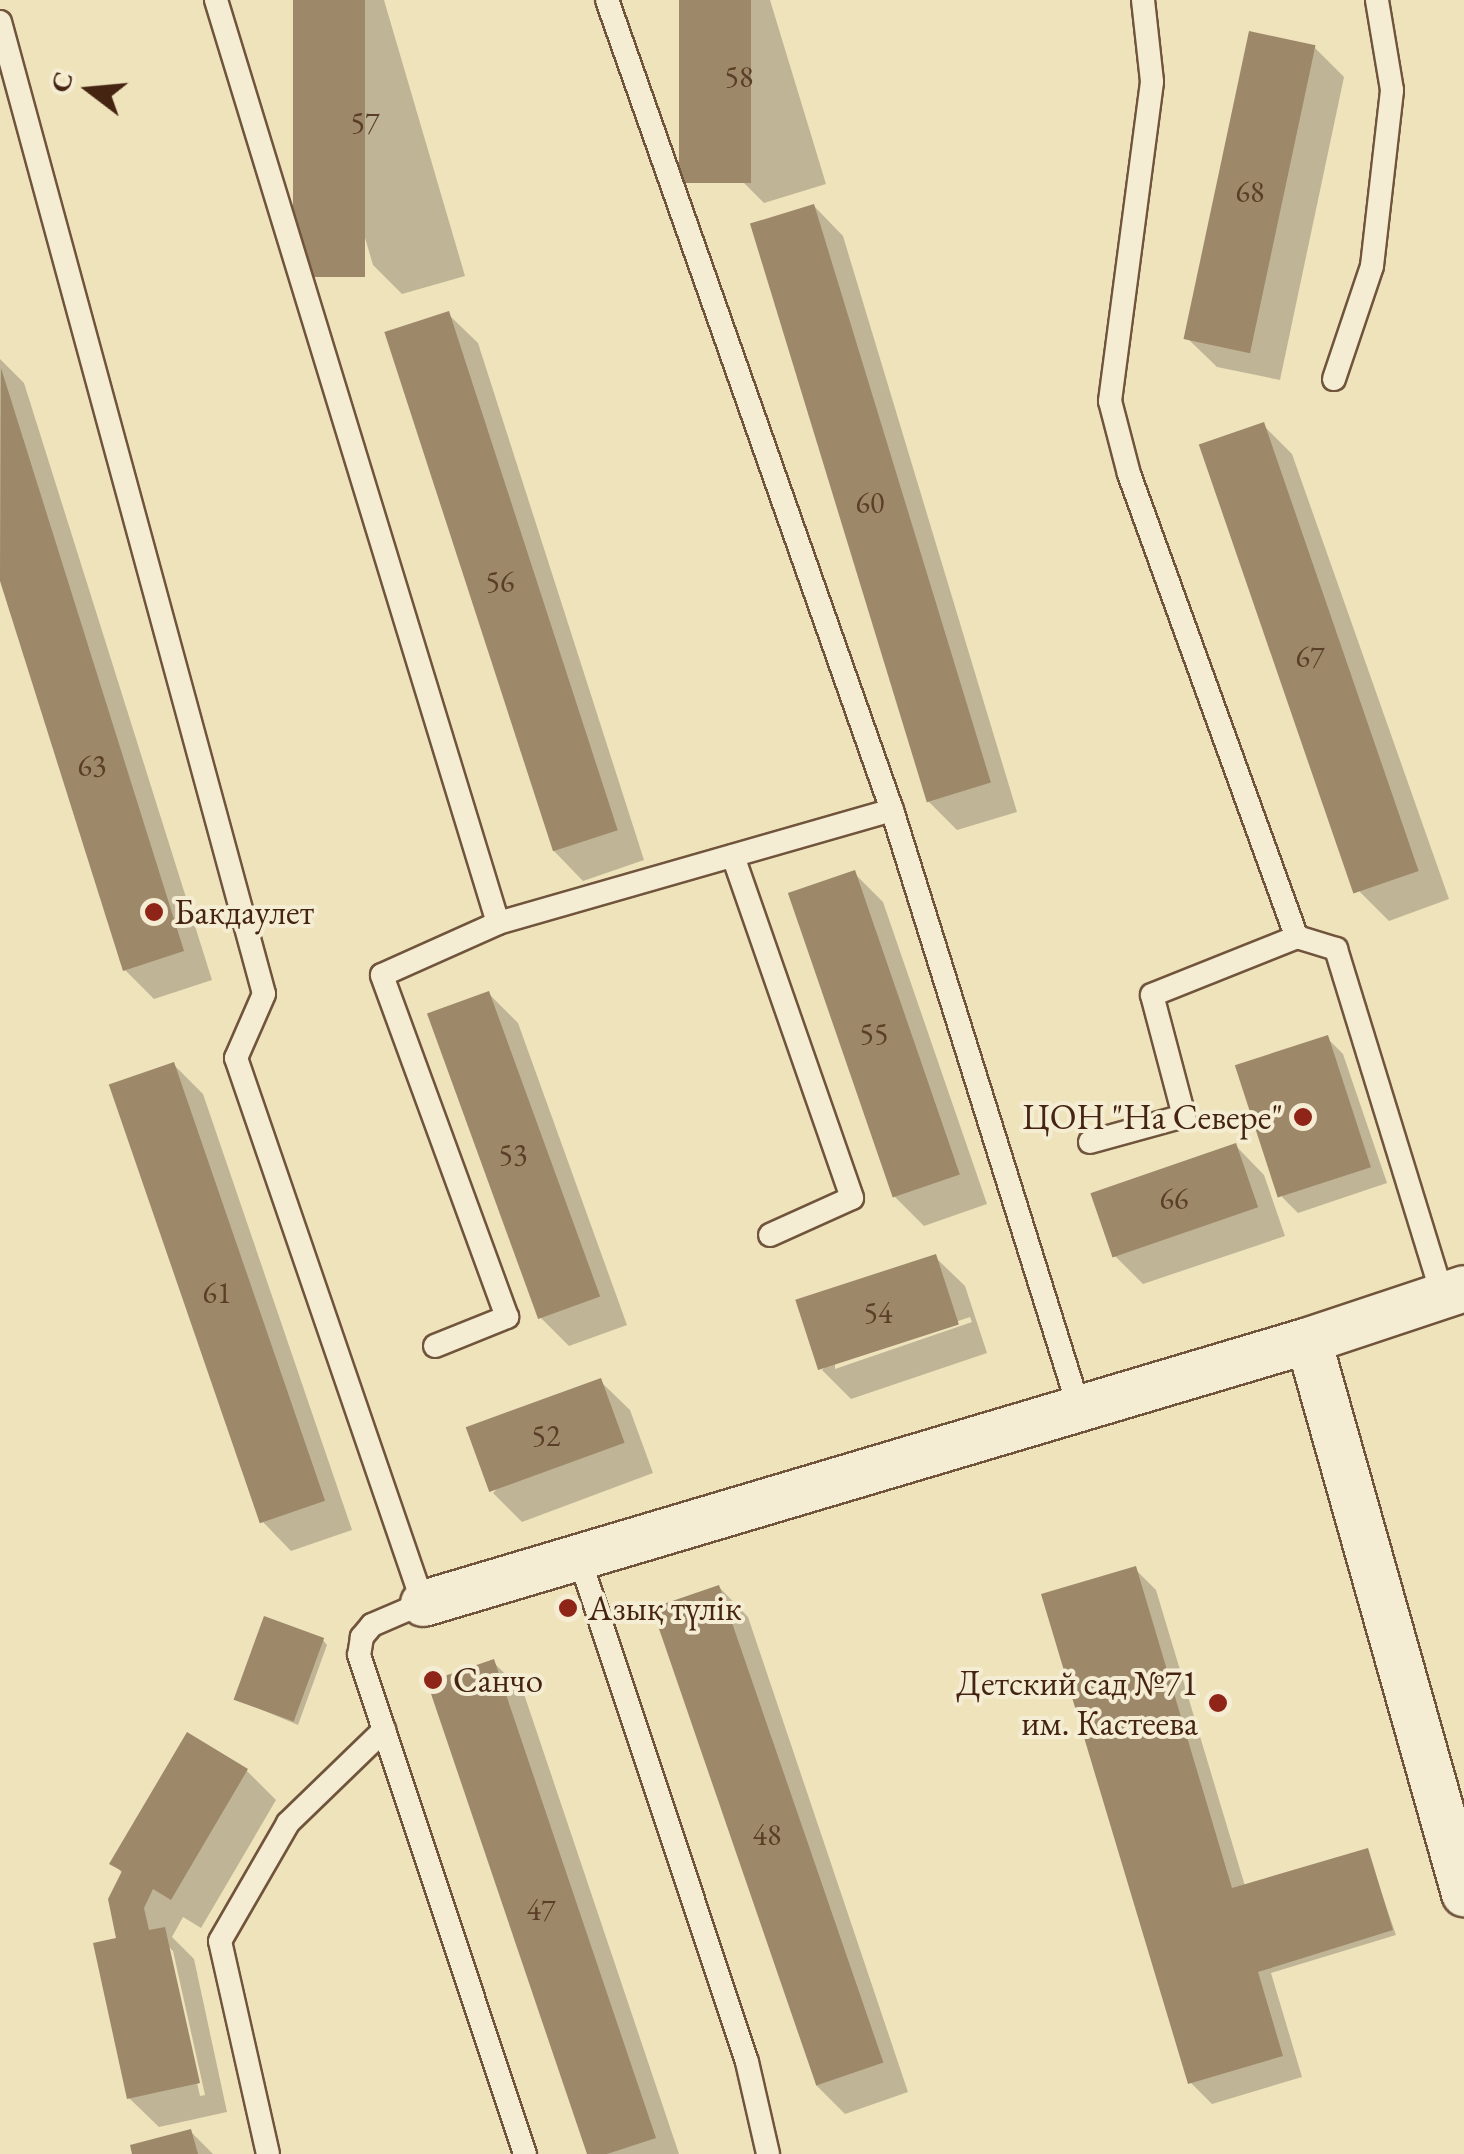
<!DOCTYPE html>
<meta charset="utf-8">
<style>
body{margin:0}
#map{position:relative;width:1464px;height:2154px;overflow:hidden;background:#efe3bc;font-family:"EB Garamond",serif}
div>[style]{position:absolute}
.shadow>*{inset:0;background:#0003}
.building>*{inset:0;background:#9d886a;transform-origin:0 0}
.roads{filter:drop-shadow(2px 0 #70543c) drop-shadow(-2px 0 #70543c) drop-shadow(0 2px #70543c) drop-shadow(0 -2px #70543c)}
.service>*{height:22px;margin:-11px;padding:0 11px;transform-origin:11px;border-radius:11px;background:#f5edd3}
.minor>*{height:45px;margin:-22.5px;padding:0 22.5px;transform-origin:22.5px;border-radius:22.5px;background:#f5edd3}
.dots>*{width:28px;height:28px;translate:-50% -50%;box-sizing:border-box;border:5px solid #f5edd3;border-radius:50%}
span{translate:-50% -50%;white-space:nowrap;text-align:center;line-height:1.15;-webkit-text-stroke:8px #f5edd3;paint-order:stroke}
.number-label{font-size:30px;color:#5b3e27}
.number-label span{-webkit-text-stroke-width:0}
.poi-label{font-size:35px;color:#452511}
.left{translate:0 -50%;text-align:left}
.right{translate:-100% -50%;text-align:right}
.north{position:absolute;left:40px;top:40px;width:100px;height:100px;-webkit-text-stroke:8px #f5edd3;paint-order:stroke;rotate:286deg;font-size:28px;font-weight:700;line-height:40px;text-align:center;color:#452511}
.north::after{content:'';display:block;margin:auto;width:35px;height:45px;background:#452511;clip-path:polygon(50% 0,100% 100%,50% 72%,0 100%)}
</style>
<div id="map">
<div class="shadow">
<div style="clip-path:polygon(295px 0,384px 0,465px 276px,402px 294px,373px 265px)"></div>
<div style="clip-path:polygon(682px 0,770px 0,826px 184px,764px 203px,735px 174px)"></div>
<div style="clip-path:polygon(1315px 48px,1344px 77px,1280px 380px,1217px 367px,1187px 338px)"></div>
<div style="clip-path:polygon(814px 206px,843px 236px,1017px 812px,957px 830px,928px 801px)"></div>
<div style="clip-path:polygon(448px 314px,478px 343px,644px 860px,583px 881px,554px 851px)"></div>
<div style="clip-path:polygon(0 359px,24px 383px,212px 980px,154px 999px,125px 970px,0 573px)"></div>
<div style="clip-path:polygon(1263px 425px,1292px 454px,1449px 899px,1389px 921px,1360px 892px)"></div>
<div style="clip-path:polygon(854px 873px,883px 902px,987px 1204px,924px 1226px,895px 1197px)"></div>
<div style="clip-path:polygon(489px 994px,518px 1023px,627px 1325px,569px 1346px,540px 1317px)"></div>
<div style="clip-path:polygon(1327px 1038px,1343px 1054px,1387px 1183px,1298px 1213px,1282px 1197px)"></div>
<div style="clip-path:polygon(174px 1065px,203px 1094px,352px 1530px,291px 1551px,262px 1521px)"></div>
<div style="clip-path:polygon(1235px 1145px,1264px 1175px,1285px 1236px,1143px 1284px,1114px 1255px)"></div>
<div style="clip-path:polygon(evenodd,935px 1257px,965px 1286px,987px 1353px,851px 1399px,822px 1370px,935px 1257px,970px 1317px,972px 1322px,835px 1369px,835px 1363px,970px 1317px)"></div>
<div style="clip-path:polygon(600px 1381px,630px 1410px,653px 1473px,522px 1522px,493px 1493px)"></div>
<div style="clip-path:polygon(1135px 1569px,1156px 1590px,1245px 1886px,1367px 1851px,1396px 1935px,1271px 1973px,1302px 2077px,1212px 2104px,1191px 2083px)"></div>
<div style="clip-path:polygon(719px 1587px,748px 1617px,908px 2092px,845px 2114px,816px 2085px)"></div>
<div style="clip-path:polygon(323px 1640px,327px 1645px,298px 1725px,236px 1699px)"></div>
<div style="clip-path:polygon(493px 1662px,523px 1691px,679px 2154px,590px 2154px)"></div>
<div style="clip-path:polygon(evenodd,247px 1771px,276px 1800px,201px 1928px,183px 1917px,172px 1937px,194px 1959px,227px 2112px,159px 2127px,129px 2098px,119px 1940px,123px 1874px,113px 1863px,247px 1771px,167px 1945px,173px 1951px,205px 2095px,200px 2096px,167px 1945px)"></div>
<div style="clip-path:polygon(191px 2132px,213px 2154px,135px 2154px)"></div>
</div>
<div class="building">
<div style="left:293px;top:0;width:72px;height:277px"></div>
<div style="left:679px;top:0;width:72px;height:183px"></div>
<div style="left:1249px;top:31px;width:68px;height:315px;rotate:12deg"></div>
<div style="left:814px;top:204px;width:605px;height:67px;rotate:73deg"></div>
<div style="left:449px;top:311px;width:546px;height:68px;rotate:72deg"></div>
<div style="clip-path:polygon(1px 368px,184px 951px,123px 971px,0 581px)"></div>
<div style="left:1264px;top:422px;width:475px;height:69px;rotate:71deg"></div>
<div style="left:855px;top:870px;width:322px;height:71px;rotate:71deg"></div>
<div style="left:489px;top:991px;width:325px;height:66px;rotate:70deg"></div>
<div style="left:1328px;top:1035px;width:139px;height:98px;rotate:72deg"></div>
<div style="left:174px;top:1062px;width:464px;height:69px;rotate:71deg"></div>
<div style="left:1236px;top:1143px;width:68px;height:154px;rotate:71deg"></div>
<div style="left:936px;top:1254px;width:74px;height:148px;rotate:72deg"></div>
<div style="left:601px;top:1378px;width:69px;height:144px;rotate:70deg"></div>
<div style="clip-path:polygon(1136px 1566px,1232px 1888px,1368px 1848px,1393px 1930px,1258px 1972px,1283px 2056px,1188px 2084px,1041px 1594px)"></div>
<div style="left:719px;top:1585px;width:505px;height:71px;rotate:71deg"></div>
<div style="left:264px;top:1616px;width:64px;height:89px;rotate:20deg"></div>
<div style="clip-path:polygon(494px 1659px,656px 2138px,607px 2154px,587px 2154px,427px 1682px)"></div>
<div style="clip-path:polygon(187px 1732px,248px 1769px,171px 1900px,153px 1889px,144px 1908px,149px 1930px,165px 1927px,200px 2083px,127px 2099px,93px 1943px,116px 1938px,108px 1899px,122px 1871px,109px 1864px)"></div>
<div style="clip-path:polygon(191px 2129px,198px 2154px,132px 2154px,130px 2145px)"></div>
</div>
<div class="roads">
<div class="service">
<div style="left:216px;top:0;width:965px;rotate:73.01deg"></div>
<div style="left:607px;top:0;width:859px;rotate:70.62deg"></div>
<div style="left:892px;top:810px;width:627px;rotate:72.64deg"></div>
<div style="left:1143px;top:0;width:82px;rotate:83.7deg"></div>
<div style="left:1152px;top:82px;width:322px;rotate:97.5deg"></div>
<div style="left:1110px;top:401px;width:75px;rotate:75.4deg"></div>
<div style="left:1129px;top:474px;width:493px;rotate:70.1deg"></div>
<div style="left:1297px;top:937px;width:41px;rotate:17.1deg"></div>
<div style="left:1336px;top:949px;width:361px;rotate:72.9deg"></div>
<div style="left:0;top:22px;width:1007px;rotate:74.8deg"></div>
<div style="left:264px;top:994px;width:70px;rotate:113.6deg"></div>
<div style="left:236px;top:1058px;width:576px;rotate:71.06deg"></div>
<div style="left:423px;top:1603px;width:56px;rotate:156.7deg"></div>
<div style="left:372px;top:1625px;width:16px;rotate:130deg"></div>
<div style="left:362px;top:1637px;width:18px;rotate:99deg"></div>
<div style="left:359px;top:1655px;width:526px;rotate:71.6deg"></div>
<div style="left:1334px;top:379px;width:119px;rotate:-71.4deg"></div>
<div style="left:1372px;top:266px;width:177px;rotate:-83.5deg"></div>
<div style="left:1392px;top:90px;width:91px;rotate:-99.5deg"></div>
<div style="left:733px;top:856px;width:362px;rotate:70.8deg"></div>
<div style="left:852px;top:1198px;width:90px;rotate:155.7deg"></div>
<div style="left:1090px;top:1142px;width:98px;rotate:-15.5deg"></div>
<div style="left:1184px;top:1116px;width:125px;rotate:-104.8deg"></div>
<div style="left:1152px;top:995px;width:156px;rotate:-21.8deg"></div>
<div style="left:435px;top:1346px;width:78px;rotate:-21.9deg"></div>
<div style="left:507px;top:1317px;width:364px;rotate:-110.1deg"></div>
<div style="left:382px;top:975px;width:127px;rotate:-24.1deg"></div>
<div style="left:498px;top:923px;width:410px;rotate:-16deg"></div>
<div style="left:579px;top:1557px;width:532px;rotate:71.6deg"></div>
<div style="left:747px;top:2062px;width:94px;rotate:77.1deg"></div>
<div style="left:268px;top:2154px;width:218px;rotate:-102.7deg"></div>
<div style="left:220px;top:1941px;width:136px;rotate:-60deg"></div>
<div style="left:288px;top:1823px;width:134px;rotate:-44.1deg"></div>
</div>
<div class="minor">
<div style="left:1308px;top:1340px;width:575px;rotate:74.25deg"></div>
<div style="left:423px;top:1603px;width:923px;rotate:-16.55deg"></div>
<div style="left:1308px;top:1340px;width:164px;rotate:-18.4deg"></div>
</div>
</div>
<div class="dots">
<div style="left:154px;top:912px;background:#8f2418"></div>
<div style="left:1303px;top:1117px;background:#8f2418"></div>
<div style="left:568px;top:1608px;background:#8f2418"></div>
<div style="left:433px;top:1680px;background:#8f2418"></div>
<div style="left:1218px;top:1703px;background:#8f2418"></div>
</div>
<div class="number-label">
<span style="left:739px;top:77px">58</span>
<span style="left:365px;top:123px">57</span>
<span style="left:1250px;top:192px">68</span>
<span style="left:870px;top:503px">60</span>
<span style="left:500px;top:582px">56</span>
<span style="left:1310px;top:657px">67</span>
<span style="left:92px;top:766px">63</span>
<span style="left:874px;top:1034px">55</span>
<span style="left:513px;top:1155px">53</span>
<span style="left:1174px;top:1199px">66</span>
<span style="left:217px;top:1293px">61</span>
<span style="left:878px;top:1313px">54</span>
<span style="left:546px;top:1436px">52</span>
<span style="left:767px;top:1835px">48</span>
<span style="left:541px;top:1910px">47</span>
</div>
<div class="poi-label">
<span class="left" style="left:174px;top:912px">Бакдаулет</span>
<span class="right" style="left:1283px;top:1117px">ЦОН "На Севере"</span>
<span class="left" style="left:588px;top:1608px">Азық түлік</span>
<span class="left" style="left:453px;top:1680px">Санчо</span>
<span class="right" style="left:1198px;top:1703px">Детский сад №71<br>им. Кастеева</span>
</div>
<div class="north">С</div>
</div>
